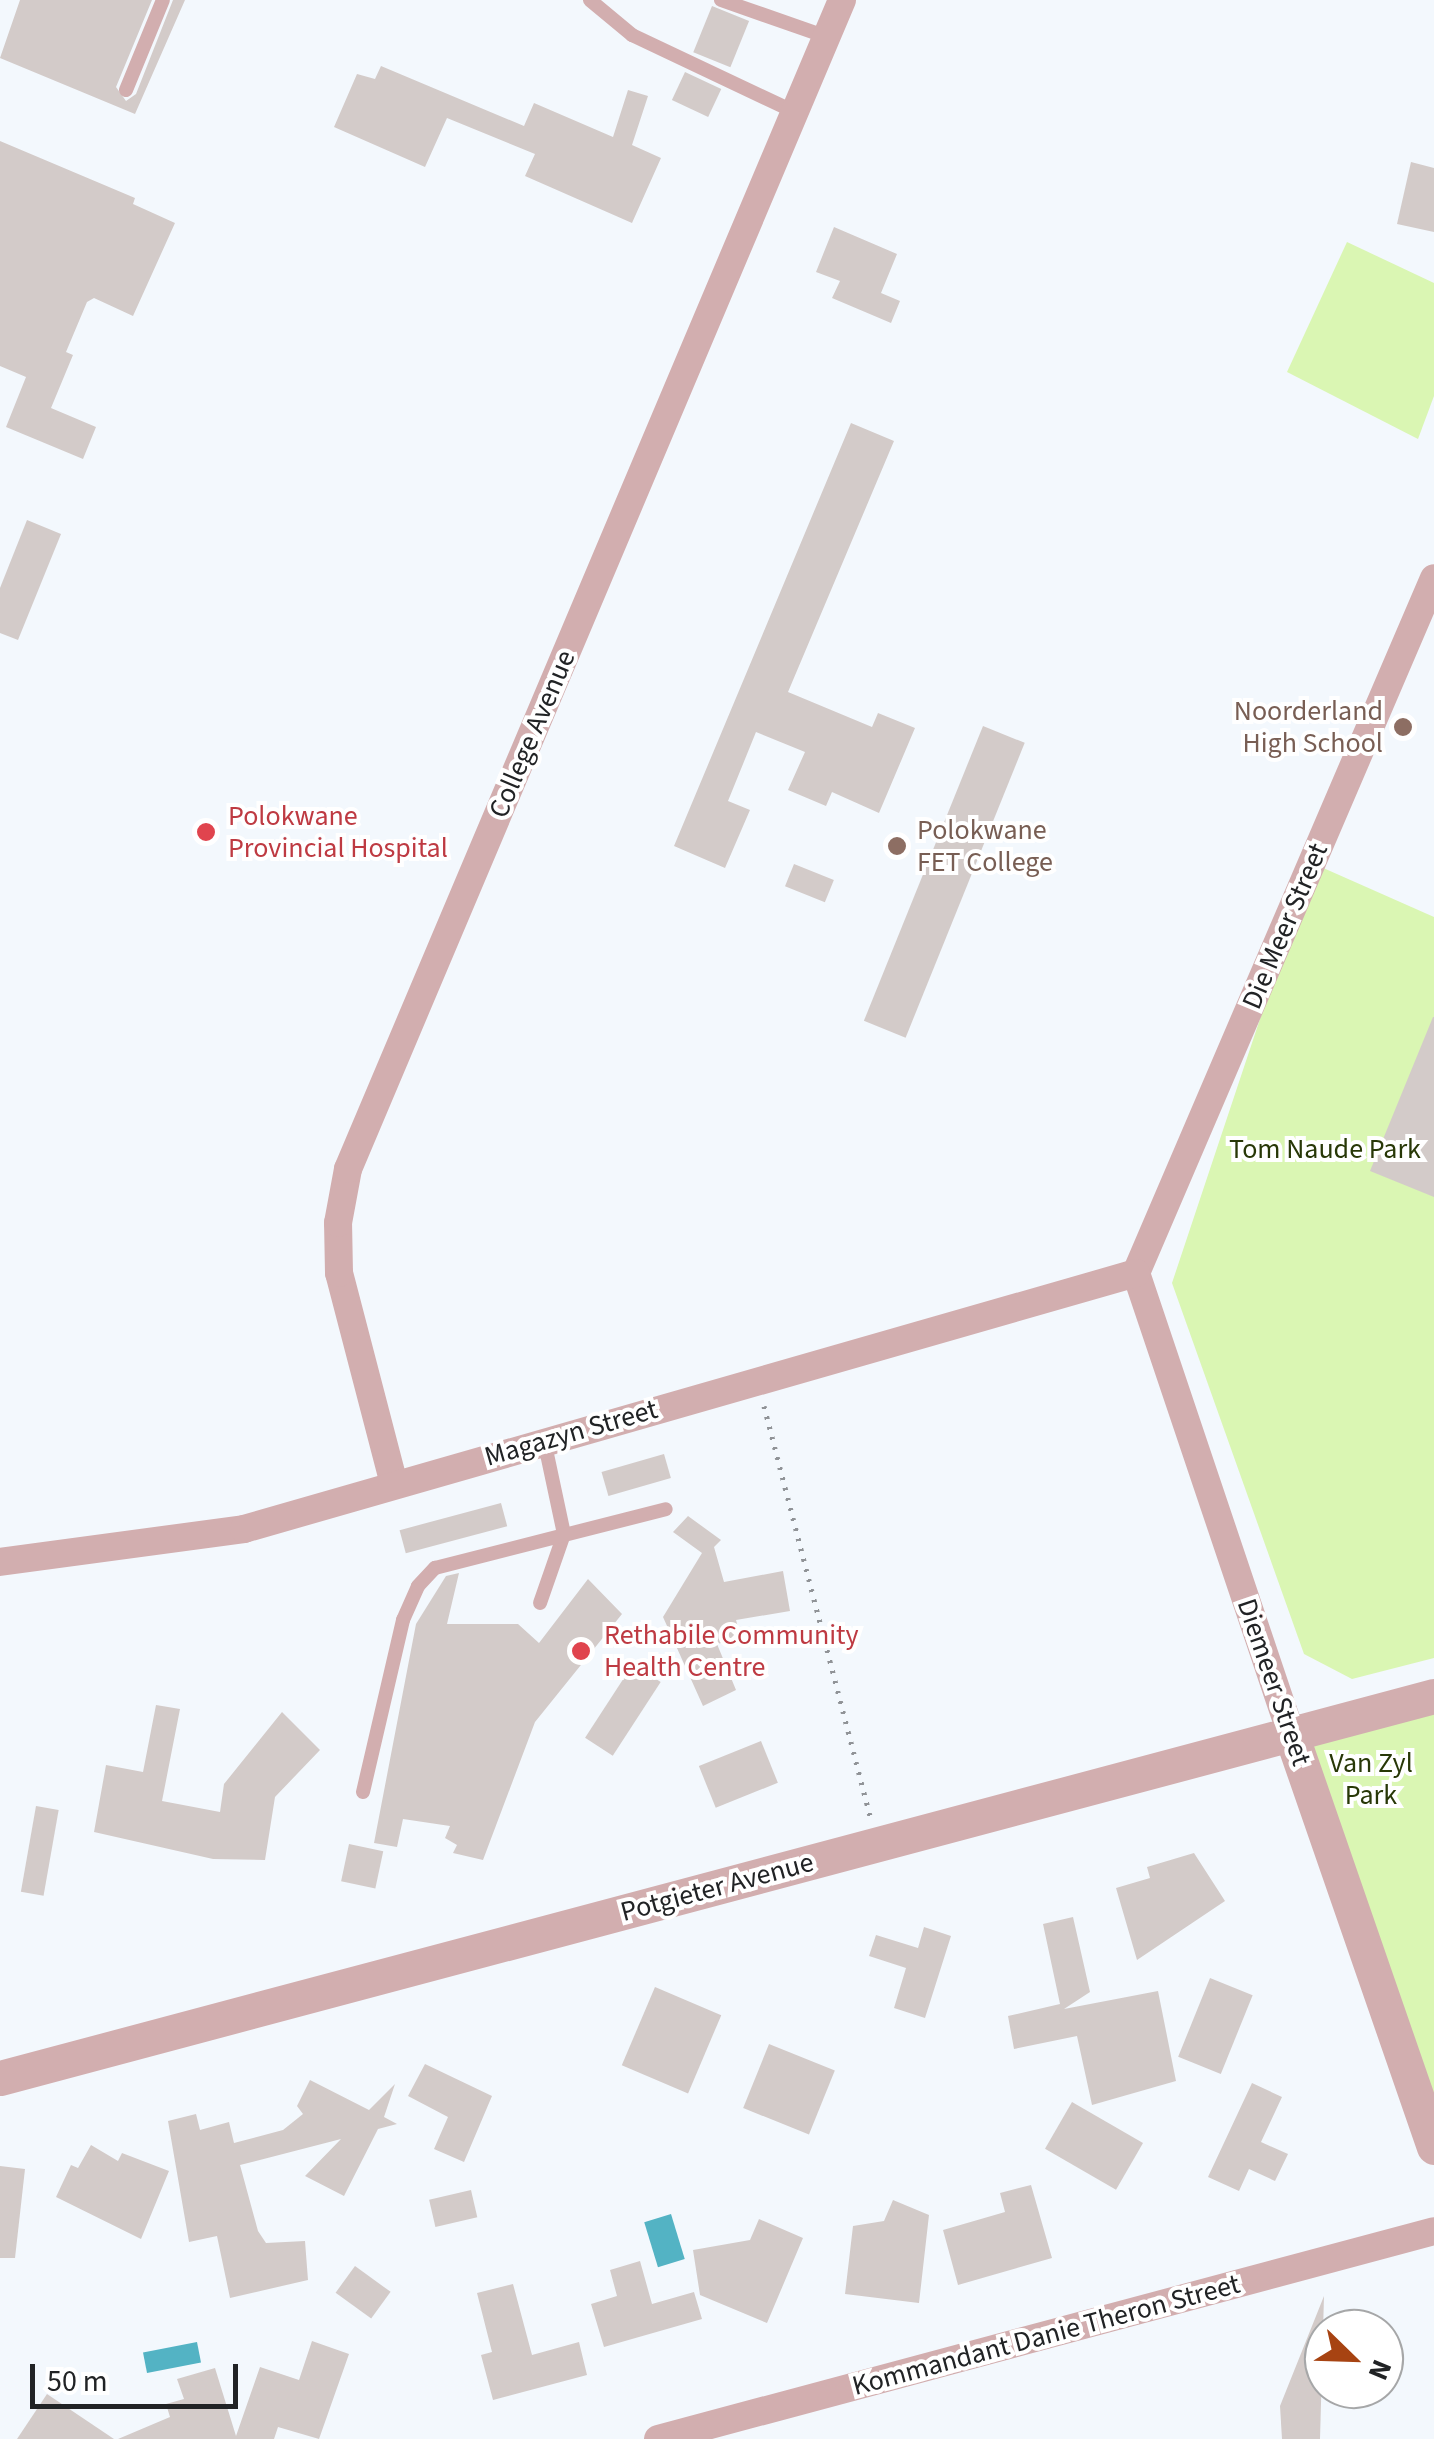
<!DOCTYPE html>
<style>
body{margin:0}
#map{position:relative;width:1434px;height:2439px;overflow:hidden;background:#f3f8fd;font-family:"Source Sans 3",sans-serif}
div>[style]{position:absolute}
.green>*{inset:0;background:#daf6b3}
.water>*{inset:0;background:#53b3c4;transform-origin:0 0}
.building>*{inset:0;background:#d3cbc9;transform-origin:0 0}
.path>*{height:5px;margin-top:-2.5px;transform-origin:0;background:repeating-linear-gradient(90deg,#909397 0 2.5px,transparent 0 10.5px)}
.service>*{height:14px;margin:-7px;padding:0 7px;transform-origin:7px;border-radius:7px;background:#d2aeaf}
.minor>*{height:28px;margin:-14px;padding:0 14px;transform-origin:14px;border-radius:14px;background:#d2aeaf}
.tertiary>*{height:35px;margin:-17.5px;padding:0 17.5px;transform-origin:17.5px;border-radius:17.5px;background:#d2aeaf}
.dots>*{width:28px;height:28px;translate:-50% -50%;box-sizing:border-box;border:5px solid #fff;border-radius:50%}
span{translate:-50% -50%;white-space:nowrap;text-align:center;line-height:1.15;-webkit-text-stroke:8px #fff;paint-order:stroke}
.education-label{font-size:28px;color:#785e54}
.right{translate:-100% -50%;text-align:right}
.left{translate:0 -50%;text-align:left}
.street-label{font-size:28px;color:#212325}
.health-label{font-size:28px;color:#be3a42}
.park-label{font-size:28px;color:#283807}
.north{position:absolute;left:1304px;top:2309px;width:100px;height:100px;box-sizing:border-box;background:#fff;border:2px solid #a6a7a8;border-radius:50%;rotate:113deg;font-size:28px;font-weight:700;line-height:40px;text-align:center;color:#212325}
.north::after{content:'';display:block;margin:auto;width:35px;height:45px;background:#a74312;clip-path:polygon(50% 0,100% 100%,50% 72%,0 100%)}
.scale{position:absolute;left:30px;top:2364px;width:208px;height:45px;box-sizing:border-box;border:5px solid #212325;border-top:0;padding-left:12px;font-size:30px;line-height:35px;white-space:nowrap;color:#212325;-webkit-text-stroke:8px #fff;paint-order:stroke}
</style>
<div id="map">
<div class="green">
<div style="clip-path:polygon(1347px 242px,1434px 283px,1434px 396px,1418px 439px,1287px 372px)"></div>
<div style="clip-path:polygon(1312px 863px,1434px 917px,1434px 1658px,1352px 1679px,1304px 1654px,1172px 1283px)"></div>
<div style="clip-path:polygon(1434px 1696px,1434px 2147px,1291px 1734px)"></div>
</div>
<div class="water">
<div style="left:671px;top:2214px;width:47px;height:28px;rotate:73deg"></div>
<div style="left:197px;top:2342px;width:21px;height:55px;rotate:79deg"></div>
</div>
<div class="building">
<div style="clip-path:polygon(20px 0,152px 0,116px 87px,126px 101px,136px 94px,173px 0,185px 0,135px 114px,0 58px)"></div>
<div style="left:712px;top:6px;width:40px;height:50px;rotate:22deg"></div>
<div style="clip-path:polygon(381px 66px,524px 126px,534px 103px,613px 137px,628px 90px,648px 96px,632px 145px,661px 158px,632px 223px,525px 176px,535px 154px,447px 118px,425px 167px,334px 127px,357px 74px,375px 79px)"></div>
<div style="left:685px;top:72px;width:40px;height:31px;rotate:25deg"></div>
<div style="clip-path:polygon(0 141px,135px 198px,133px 204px,175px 223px,133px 316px,94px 298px,87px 302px,66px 352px,73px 355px,51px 408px,96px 427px,83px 459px,6px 427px,26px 377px,0 366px)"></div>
<div style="clip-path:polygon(1411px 162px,1434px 168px,1434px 232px,1397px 224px)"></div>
<div style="clip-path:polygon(834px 227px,897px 254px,881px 293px,900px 301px,891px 323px,832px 298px,840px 281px,816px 272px)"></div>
<div style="clip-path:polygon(851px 423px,894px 441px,788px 692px,872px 727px,878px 713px,915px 728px,879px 813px,832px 792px,826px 806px,788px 790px,805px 752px,756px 732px,728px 801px,750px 810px,725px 868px,674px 846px)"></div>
<div style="clip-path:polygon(27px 520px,61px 534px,18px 640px,0 633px,0 588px)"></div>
<div style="left:983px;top:726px;width:45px;height:318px;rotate:22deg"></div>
<div style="left:794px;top:864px;width:43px;height:24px;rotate:22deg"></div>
<div style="clip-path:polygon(1433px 1017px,1434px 1017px,1434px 1197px,1370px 1171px)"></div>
<div style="left:664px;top:1454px;width:25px;height:65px;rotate:74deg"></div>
<div style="left:501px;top:1503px;width:24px;height:105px;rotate:75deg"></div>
<div style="clip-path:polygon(688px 1516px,721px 1540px,714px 1547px,724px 1582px,783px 1571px,790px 1611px,736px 1620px,741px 1638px,717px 1644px,736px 1690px,703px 1706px,663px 1617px,702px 1553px,673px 1532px)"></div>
<div style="clip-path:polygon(459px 1573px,447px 1624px,518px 1624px,539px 1643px,588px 1579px,622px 1614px,535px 1722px,483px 1860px,453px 1853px,457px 1845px,445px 1838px,450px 1826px,403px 1819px,397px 1847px,374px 1843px,416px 1624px,446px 1576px)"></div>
<div style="left:633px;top:1664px;width:33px;height:88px;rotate:33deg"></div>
<div style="clip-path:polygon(156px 1705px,180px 1709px,162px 1801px,220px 1812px,224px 1784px,282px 1712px,320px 1750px,275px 1797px,265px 1860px,213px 1859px,94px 1832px,106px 1765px,143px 1772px)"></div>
<div style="left:761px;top:1741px;width:45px;height:67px;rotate:68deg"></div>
<div style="left:36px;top:1806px;width:23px;height:87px;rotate:10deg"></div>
<div style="left:349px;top:1844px;width:35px;height:38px;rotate:12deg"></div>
<div style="clip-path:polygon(1194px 1853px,1225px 1901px,1137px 1960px,1116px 1888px,1150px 1878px,1147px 1867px)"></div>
<div style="clip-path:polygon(1073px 1917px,1090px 1992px,1064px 2009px,1158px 1991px,1176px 2081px,1092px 2105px,1077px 2036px,1014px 2049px,1008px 2016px,1060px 2004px,1043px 1924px)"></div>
<div style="clip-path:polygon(924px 1927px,951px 1936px,925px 2018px,894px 2008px,906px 1968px,869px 1956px,876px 1935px,918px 1948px)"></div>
<div style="left:1210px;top:1978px;width:46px;height:85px;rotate:22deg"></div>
<div style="left:655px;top:1987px;width:72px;height:85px;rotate:23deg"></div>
<div style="left:769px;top:2044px;width:71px;height:69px;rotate:22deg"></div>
<div style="clip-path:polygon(425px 2064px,492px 2096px,464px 2162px,434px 2149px,448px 2117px,408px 2096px)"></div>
<div style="clip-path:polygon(310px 2080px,369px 2110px,395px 2084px,384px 2117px,397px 2124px,378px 2129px,344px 2196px,305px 2176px,341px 2139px,240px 2165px,258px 2231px,266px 2243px,305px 2241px,308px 2280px,230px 2298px,217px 2236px,189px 2242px,168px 2121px,196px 2114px,200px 2130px,229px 2122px,234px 2143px,283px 2130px,303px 2114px,297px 2106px)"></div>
<div style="clip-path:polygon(1252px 2083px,1282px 2097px,1261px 2142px,1288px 2154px,1275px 2181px,1249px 2169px,1239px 2191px,1208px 2177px)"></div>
<div style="left:1072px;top:2102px;width:82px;height:54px;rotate:30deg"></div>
<div style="clip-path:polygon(91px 2145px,118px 2161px,122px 2153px,169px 2171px,141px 2239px,56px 2197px,71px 2165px,78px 2168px)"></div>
<div style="clip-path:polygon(0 2166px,25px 2169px,15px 2258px,0 2258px)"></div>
<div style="clip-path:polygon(1031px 2185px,1052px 2258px,958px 2285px,943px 2230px,1005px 2212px,1000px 2193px)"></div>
<div style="left:471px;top:2190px;width:28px;height:43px;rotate:77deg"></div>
<div style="clip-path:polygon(893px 2200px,929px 2215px,919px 2303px,845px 2294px,853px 2226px,884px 2221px)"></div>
<div style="clip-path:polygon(759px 2219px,803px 2238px,767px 2323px,700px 2295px,693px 2250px,750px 2240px)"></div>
<div style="clip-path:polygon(640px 2261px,652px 2304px,694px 2292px,702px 2319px,604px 2347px,591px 2304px,617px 2296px,610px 2270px)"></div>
<div style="left:355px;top:2266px;width:44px;height:33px;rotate:36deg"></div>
<div style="clip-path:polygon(513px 2284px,532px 2355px,579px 2342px,587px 2375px,493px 2400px,481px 2355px,492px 2352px,477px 2293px)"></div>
<div style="clip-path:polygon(1324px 2296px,1320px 2439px,1282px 2439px,1280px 2406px)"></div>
<div style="clip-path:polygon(312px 2341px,349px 2354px,319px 2439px,278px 2427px,274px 2439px,118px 2439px,170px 2417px,166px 2404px,184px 2399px,177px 2379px,215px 2368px,236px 2436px,260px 2367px,299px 2380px)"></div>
<div style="clip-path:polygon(47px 2394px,114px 2439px,17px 2439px)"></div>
</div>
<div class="path">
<div style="left:764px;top:1406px;width:424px;rotate:75.5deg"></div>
</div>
<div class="service">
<div style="left:590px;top:0;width:55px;rotate:39.8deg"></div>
<div style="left:632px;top:35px;width:180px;rotate:25.3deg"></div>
<div style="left:721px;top:0;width:112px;rotate:19.2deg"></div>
<div style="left:126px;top:90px;width:97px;rotate:-67.7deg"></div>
<div style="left:540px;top:1603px;width:73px;rotate:-70.8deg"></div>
<div style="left:564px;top:1534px;width:96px;rotate:-102deg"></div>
<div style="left:363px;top:1792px;width:177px;rotate:-76.9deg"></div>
<div style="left:403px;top:1620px;width:37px;rotate:-66deg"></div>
<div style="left:418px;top:1586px;width:25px;rotate:-47deg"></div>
<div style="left:435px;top:1568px;width:238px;rotate:-14.3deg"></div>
</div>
<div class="minor">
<div style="left:1136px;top:1273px;width:756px;rotate:-66.79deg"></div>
<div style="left:1136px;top:1273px;width:486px;rotate:71.4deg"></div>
<div style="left:394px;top:1484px;width:218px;rotate:-104.6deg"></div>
<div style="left:339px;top:1273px;width:50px;rotate:-91.1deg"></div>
<div style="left:338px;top:1223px;width:55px;rotate:-79.5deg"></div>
<div style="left:348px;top:1169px;width:1269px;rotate:-67.09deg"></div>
<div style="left:0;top:1562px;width:246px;rotate:-7.7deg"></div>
<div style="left:244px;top:1529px;width:928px;rotate:-16.01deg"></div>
<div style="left:658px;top:2439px;width:803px;rotate:-15deg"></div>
</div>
<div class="tertiary">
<div style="left:1291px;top:1734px;width:437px;rotate:70.9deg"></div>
<div style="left:0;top:2078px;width:1484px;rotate:-14.92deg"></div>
</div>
<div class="dots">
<div style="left:1403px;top:727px;background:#8d6e63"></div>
<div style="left:206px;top:832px;background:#e0444e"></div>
<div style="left:897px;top:846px;background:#8d6e63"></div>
<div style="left:581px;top:1651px;background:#e0444e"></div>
</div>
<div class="education-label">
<span class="right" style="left:1383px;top:727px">Noorderland<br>High School</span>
<span class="left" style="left:917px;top:846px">Polokwane<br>FET College</span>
</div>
<div class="street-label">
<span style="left:532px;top:734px;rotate:-67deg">College Avenue</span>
<span style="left:1285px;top:926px;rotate:-67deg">Die Meer Street</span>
<span style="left:571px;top:1433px;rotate:-16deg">Magazyn Street</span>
<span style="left:1274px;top:1682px;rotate:71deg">Diemeer Street</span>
<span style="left:717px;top:1887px;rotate:-15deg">Potgieter Avenue</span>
<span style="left:1046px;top:2335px;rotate:-15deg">Kommandant Danie Theron Street</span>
</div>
<div class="health-label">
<span class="left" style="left:228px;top:832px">Polokwane<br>Provincial Hospital</span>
<span class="left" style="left:604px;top:1651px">Rethabile Community<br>Health Centre</span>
</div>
<div class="park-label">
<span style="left:1325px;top:1149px">Tom Naude Park</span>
<span style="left:1371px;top:1779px">Van Zyl<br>Park</span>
</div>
<div class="north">N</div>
<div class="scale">50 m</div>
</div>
